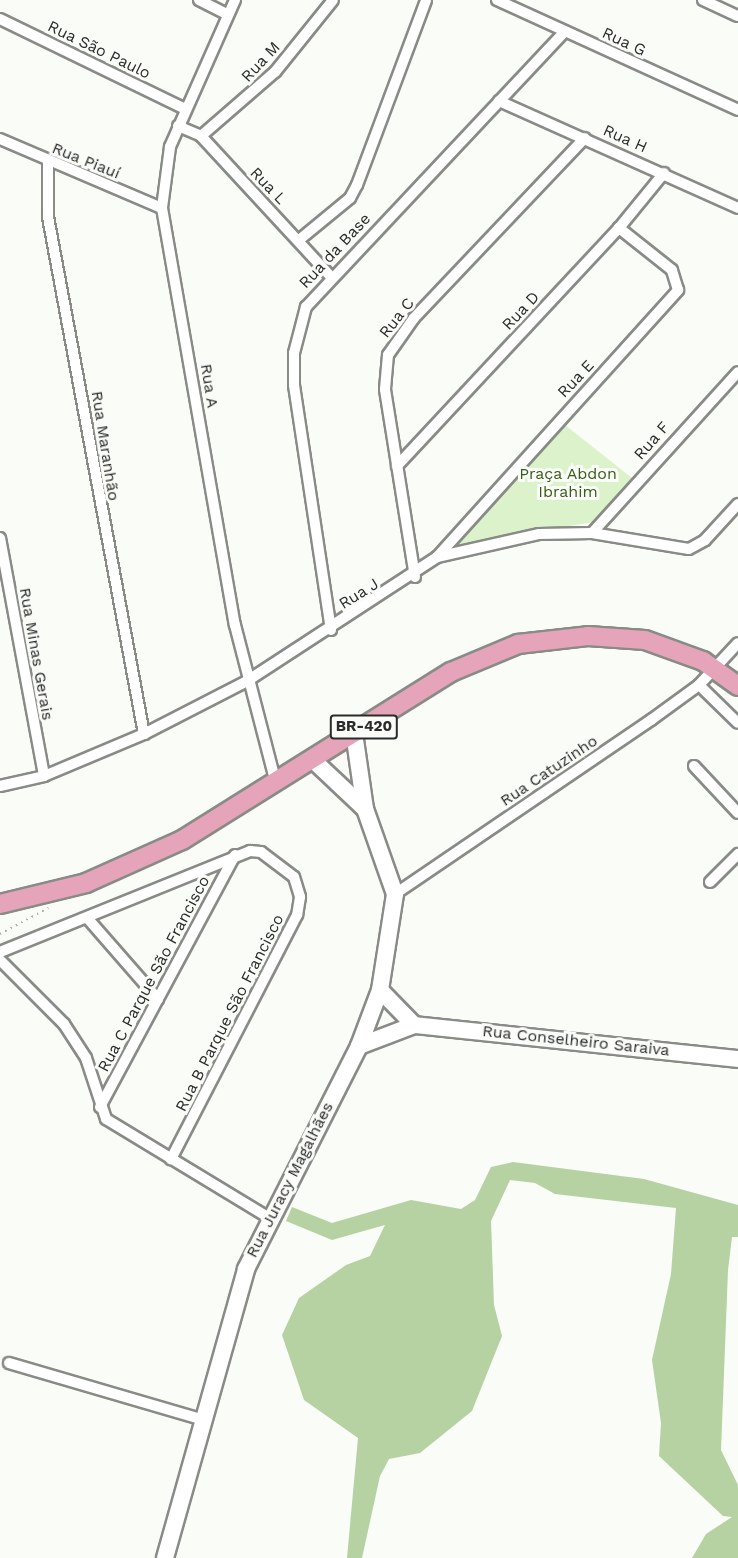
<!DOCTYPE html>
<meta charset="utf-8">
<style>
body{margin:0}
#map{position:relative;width:738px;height:1558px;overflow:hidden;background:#fafcf8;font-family:"Work Sans",sans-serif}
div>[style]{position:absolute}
.green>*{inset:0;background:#dbf2cb}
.water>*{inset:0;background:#b6d1a2}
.path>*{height:2px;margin-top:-1px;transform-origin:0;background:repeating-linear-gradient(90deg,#afb1ae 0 1.5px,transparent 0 6px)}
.roads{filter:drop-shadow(2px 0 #898b87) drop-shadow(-2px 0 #898b87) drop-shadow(0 2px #898b87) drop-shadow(0 -2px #898b87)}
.street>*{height:10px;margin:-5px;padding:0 5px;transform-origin:5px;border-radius:5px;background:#fff}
.secondary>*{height:16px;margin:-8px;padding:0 8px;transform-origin:8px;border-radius:8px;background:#fff}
.primary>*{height:18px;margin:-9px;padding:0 9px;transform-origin:9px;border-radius:9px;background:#e6a4ba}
span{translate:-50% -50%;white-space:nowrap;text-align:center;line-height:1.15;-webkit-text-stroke:6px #fafcf8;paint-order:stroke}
.shield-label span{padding:2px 4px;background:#fafcf8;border:2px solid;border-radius:4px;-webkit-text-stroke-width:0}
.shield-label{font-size:15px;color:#2a2b2a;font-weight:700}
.street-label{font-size:16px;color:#2a2b2a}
.park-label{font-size:16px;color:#3a5b19}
</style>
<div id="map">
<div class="green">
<div style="clip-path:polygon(565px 425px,632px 478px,593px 522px,452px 546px)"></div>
</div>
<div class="water">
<div style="clip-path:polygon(513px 1162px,644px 1179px,738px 1205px,738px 1237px,732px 1237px,728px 1270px,721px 1450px,738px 1485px,738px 1558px,692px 1558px,706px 1534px,732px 1517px,723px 1516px,659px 1456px,661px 1423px,652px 1360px,671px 1274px,676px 1208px,555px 1194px,535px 1183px,510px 1180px,491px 1221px,494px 1305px,502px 1336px,472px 1411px,420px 1453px,389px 1459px,380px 1476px,362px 1558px,347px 1558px,358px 1438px,304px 1400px,282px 1335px,299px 1298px,346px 1265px,370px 1256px,385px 1225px,332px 1240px,286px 1221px,292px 1207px,332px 1223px,411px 1200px,461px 1209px,475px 1200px,491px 1167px)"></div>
</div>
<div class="path">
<div style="left:0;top:934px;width:55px;rotate:-28.4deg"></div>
</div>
<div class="roads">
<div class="street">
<div style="left:199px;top:0;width:31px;rotate:27deg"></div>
<div style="left:235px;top:0;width:161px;rotate:113.9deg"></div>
<div style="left:170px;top:147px;width:62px;rotate:97.5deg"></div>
<div style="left:162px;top:208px;width:423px;rotate:80.1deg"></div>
<div style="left:235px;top:625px;width:164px;rotate:75.5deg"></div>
<div style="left:497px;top:0;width:265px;rotate:24.5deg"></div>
<div style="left:703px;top:0;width:38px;rotate:25deg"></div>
<div style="left:0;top:19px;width:206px;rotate:25.9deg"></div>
<div style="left:499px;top:101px;width:262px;rotate:24.1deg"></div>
<div style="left:178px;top:126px;width:25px;rotate:23deg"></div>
<div style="left:201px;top:136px;width:190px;rotate:47.3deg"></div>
<div style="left:201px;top:136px;width:98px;rotate:-40.9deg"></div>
<div style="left:275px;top:72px;width:92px;rotate:-51.1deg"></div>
<div style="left:0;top:139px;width:176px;rotate:23.1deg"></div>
<div style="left:48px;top:161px;width:56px;rotate:90deg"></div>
<div style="left:48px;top:217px;width:526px;rotate:79.48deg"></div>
<div style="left:299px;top:240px;width:66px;rotate:-39.5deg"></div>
<div style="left:350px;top:198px;width:15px;rotate:-62deg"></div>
<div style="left:357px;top:185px;width:197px;rotate:-69.5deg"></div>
<div style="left:397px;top:466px;width:325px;rotate:-47deg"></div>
<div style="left:619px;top:228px;width:71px;rotate:-50.7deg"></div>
<div style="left:592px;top:533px;width:217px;rotate:-47.8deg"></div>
<div style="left:0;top:538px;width:242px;rotate:79.5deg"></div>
<div style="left:437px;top:557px;width:360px;rotate:-47.9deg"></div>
<div style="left:678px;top:290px;width:21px;rotate:-107deg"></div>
<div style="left:672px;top:270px;width:68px;rotate:-141.6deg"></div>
<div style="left:415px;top:577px;width:190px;rotate:-99.1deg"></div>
<div style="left:385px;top:389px;width:34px;rotate:-85deg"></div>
<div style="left:388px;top:355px;width:45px;rotate:-54.9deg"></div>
<div style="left:414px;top:318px;width:248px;rotate:-46.5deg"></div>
<div style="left:331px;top:630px;width:248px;rotate:-98.6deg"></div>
<div style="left:294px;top:385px;width:32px;rotate:-90deg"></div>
<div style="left:294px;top:353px;width:48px;rotate:-75.4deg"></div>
<div style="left:306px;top:307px;width:378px;rotate:-46.8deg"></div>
<div style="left:699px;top:685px;width:54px;rotate:44.3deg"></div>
<div style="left:694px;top:766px;width:64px;rotate:46.9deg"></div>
<div style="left:0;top:786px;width:45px;rotate:-12.8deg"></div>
<div style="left:44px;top:776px;width:108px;rotate:-22.8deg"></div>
<div style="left:144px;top:734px;width:116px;rotate:-27.2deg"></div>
<div style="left:247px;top:681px;width:227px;rotate:-33.1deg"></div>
<div style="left:437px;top:557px;width:105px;rotate:-12.7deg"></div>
<div style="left:539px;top:534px;width:53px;rotate:-1.1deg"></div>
<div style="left:592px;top:533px;width:98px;rotate:9.4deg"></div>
<div style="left:689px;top:549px;width:18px;rotate:-29deg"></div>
<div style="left:705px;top:540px;width:49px;rotate:-47.5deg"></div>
<div style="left:710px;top:882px;width:40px;rotate:-45deg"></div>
<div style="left:395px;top:894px;width:310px;rotate:-34.2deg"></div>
<div style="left:651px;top:720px;width:59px;rotate:-36.1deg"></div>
<div style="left:699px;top:685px;width:57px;rotate:-47.1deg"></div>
<div style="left:89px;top:920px;width:105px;rotate:48.9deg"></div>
<div style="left:0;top:952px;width:270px;rotate:-22deg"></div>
<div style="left:250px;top:851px;width:11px;rotate:5deg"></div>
<div style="left:261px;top:852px;width:41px;rotate:37.1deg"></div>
<div style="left:294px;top:877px;width:21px;rotate:73deg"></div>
<div style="left:300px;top:897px;width:18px;rotate:99deg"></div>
<div style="left:297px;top:915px;width:275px;rotate:117.3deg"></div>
<div style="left:0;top:960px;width:91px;rotate:45deg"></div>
<div style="left:64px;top:1024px;width:40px;rotate:57.1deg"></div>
<div style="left:86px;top:1058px;width:64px;rotate:71.8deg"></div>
<div style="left:106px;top:1119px;width:189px;rotate:31.2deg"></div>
<div style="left:100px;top:1107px;width:286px;rotate:-61.8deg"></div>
<div style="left:9px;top:1363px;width:203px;rotate:16.3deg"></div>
</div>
<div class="secondary">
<div style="left:313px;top:760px;width:71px;rotate:43.3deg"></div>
<div style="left:380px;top:990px;width:49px;rotate:45.8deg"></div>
<div style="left:359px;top:1046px;width:59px;rotate:-20.9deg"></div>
<div style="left:414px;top:1025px;width:326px;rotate:6deg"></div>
<div style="left:165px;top:1558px;width:300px;rotate:-74.3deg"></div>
<div style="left:246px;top:1269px;width:250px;rotate:-63.1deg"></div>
<div style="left:359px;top:1046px;width:60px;rotate:-69.4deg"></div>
<div style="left:380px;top:990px;width:97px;rotate:-81.1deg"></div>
<div style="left:395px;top:894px;width:90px;rotate:-109.4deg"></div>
<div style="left:365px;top:809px;width:77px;rotate:-98.2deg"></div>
</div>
<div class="primary">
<div style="left:0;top:904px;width:89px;rotate:-13.7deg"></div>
<div style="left:86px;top:883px;width:105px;rotate:-24.1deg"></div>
<div style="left:182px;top:840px;width:317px;rotate:-32deg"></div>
<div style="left:451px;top:672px;width:73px;rotate:-22.7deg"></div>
<div style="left:518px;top:644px;width:70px;rotate:-6.5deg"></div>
<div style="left:588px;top:636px;width:57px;rotate:4deg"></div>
<div style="left:645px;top:640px;width:62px;rotate:19.9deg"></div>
<div style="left:703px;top:661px;width:43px;rotate:35.5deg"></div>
</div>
</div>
<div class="shield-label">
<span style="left:364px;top:727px">BR-420</span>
</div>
<div class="street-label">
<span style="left:624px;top:42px;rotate:25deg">Rua G</span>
<span style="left:99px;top:50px;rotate:26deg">Rua São Paulo</span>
<span style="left:261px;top:62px;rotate:-47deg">Rua M</span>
<span style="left:625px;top:139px;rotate:24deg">Rua H</span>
<span style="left:86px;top:161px;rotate:22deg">Rua Piauí</span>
<span style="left:268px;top:186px;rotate:46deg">Rua L</span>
<span style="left:335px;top:251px;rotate:-47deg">Rua da Base</span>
<span style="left:521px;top:311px;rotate:-47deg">Rua D</span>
<span style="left:397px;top:318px;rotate:-52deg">Rua C</span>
<span style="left:576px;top:379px;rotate:-47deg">Rua E</span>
<span style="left:209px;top:386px;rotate:81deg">Rua A</span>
<span style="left:652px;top:441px;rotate:-49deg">Rua F</span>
<span style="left:105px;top:446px;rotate:81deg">Rua Maranhão</span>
<span style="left:359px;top:594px;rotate:-32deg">Rua J</span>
<span style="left:36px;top:654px;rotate:80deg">Rua Minas Gerais</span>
<span style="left:549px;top:771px;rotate:-34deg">Rua Catuzinho</span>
<span style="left:154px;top:974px;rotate:-62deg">Rua C Parque São Francisco</span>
<span style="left:230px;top:1013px;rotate:-63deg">Rua B Parque São Francisco</span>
<span style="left:576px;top:1041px;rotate:6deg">Rua Conselheiro Saraiva</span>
<span style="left:290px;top:1180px;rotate:-63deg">Rua Juracy Magalhães</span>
</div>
<div class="park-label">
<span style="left:568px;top:483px">Praça Abdon<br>Ibrahim</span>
</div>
</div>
